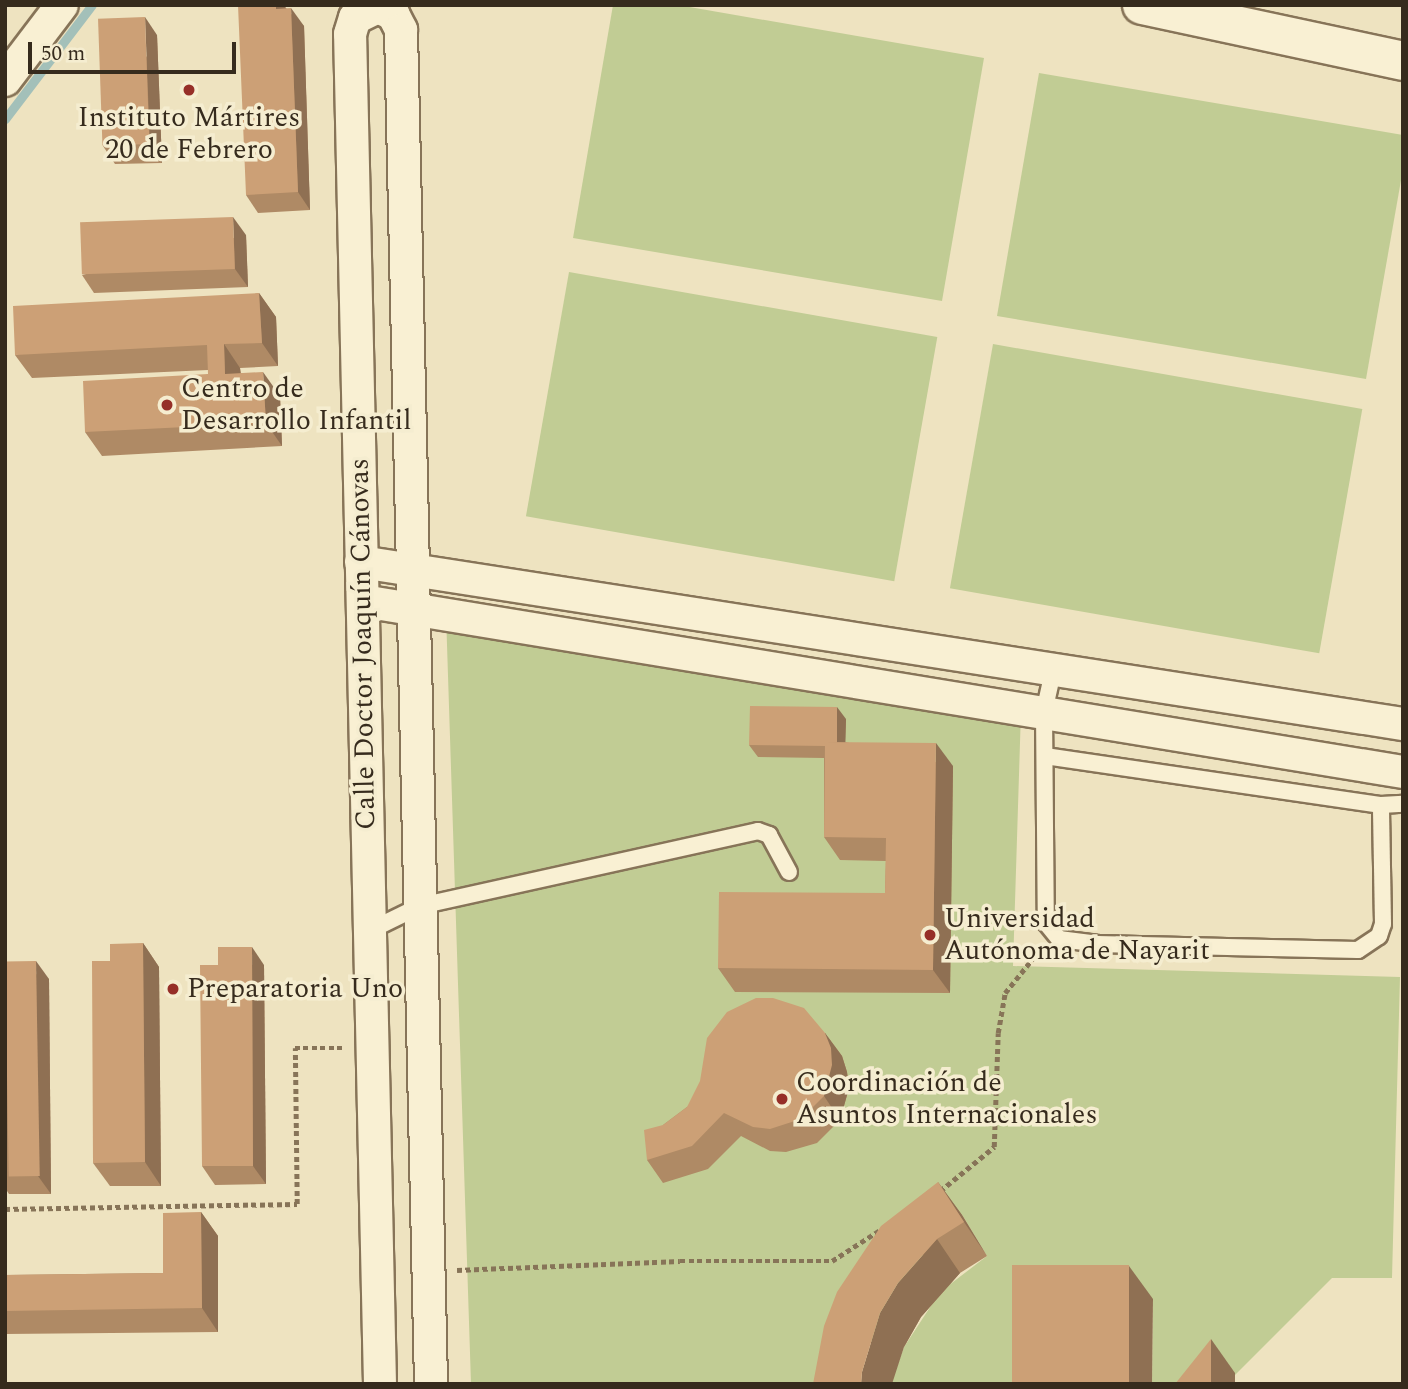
<!DOCTYPE html>
<meta charset="utf-8">
<style>
body{margin:0}
#map{position:relative;width:1408px;height:1389px;overflow:hidden;background:#eee3c0;font-family:Spectral,serif}
div>[style]{position:absolute}
.green>*{inset:0;background:#c1cc94;transform-origin:0 0}
.stream>*{height:9px;margin:-4.5px;padding:0 4.5px;transform-origin:4.5px;border-radius:4.5px;background:#a3c0b9}
.path>*{height:4.5px;margin-top:-2.25px;transform-origin:0;background:repeating-linear-gradient(90deg,#877458 0 5px,transparent 0 8.5px)}
.roads{filter:drop-shadow(2px 0 #877458) drop-shadow(-2px 0 #877458) drop-shadow(0 2px #877458) drop-shadow(0 -2px #877458)}
.service>*{height:16px;margin:-8px;padding:0 8px;transform-origin:8px;border-radius:8px;background:#f9f0d3}
.minor>*{height:32px;margin:-16px;padding:0 16px;transform-origin:16px;border-radius:16px;background:#f9f0d3}
.secondary>*{height:38px;margin:-19px;padding:0 19px;transform-origin:19px;border-radius:19px;background:#f9f0d3}
.wall>*{inset:0;background:#af8a65}
.shaded-wall>*{inset:0;background:#8f7053}
.building>*{inset:0;background:#cca076;transform-origin:0 0}
.dots>*{width:19px;height:19px;translate:-50% -50%;box-sizing:border-box;border:4px solid #f5edd0;border-radius:50%}
span{translate:-50% -50%;white-space:nowrap;text-align:center;line-height:1.15;-webkit-text-stroke:7px #f5edd0;paint-order:stroke}
.poi-label{font-size:28px;color:#362b1d}
.left{translate:0 -50%;text-align:left}
.street-label{font-size:28px;color:#362b1d}
.frame{position:absolute;inset:0;border:7px solid #362b1d;pointer-events:none}
.scale{position:absolute;left:28px;top:42px;width:208px;height:32px;box-sizing:border-box;border:4px solid #362b1d;border-top:0;padding-left:9px;font-size:21px;line-height:24px;white-space:nowrap;color:#362b1d;-webkit-text-stroke:5px #f5edd0;paint-order:stroke}
</style>
<div id="map">
<div class="green">
<div style="clip-path:polygon(613px 5px,678px 5px,984px 58px,942px 301px,573px 238px)"></div>
<div style="clip-path:polygon(1039px 73px,1403px 135px,1403px 169px,1366px 379px,997px 316px)"></div>
<div style="left:569px;top:272px;width:374px;height:248px;rotate:10deg"></div>
<div style="left:993px;top:344px;width:375px;height:248px;rotate:10deg"></div>
<div style="clip-path:polygon(446px 614px,1021px 711px,1013px 966px,1400px 977px,1392px 1278px,1332px 1278px,1226px 1384px,1152px 1384px,1153px 1299px,1034px 1384px,891px 1384px,904px 1347px,940px 1292px,987px 1256px,962px 1215px,841px 1384px,471px 1384px)"></div>
</div>
<div class="stream">
<div style="left:5px;top:119px;width:143px;rotate:-52.7deg"></div>
</div>
<div class="path">
<div style="left:940px;top:1191px;width:70px;rotate:-39.2deg"></div>
<div style="left:994px;top:1147px;width:114px;rotate:-88deg"></div>
<div style="left:998px;top:1033px;width:41px;rotate:-80.1deg"></div>
<div style="left:1005px;top:993px;width:58px;rotate:-51.3deg"></div>
<div style="left:5px;top:1209px;width:292px;rotate:-1deg"></div>
<div style="left:297px;top:1204px;width:156px;rotate:-90.7deg"></div>
<div style="left:295px;top:1048px;width:48px"></div>
<div style="left:457px;top:1270px;width:223px;rotate:-2.3deg"></div>
<div style="left:680px;top:1261px;width:152px"></div>
<div style="left:832px;top:1261px;width:57px;rotate:-32.9deg"></div>
</div>
<div class="roads">
<div class="service">
<div style="left:1054px;top:667px;width:46px;rotate:102.5deg"></div>
<div style="left:1044px;top:712px;width:211px;rotate:89.5deg"></div>
<div style="left:1046px;top:923px;width:21px;rotate:51deg"></div>
<div style="left:1059px;top:939px;width:38px;rotate:7deg"></div>
<div style="left:1097px;top:944px;width:261px;rotate:1.3deg"></div>
<div style="left:1358px;top:950px;width:25px;rotate:-34deg"></div>
<div style="left:1379px;top:936px;width:13px;rotate:-72deg"></div>
<div style="left:1383px;top:924px;width:119px;rotate:-91deg"></div>
<div style="left:1045px;top:756px;width:340px;rotate:8.3deg"></div>
<div style="left:1381px;top:805px;width:22px;rotate:-3deg"></div>
<div style="left:369px;top:931px;width:57px;rotate:-26.1deg"></div>
<div style="left:420px;top:906px;width:346px;rotate:-12.5deg"></div>
<div style="left:758px;top:831px;width:12px;rotate:20deg"></div>
<div style="left:769px;top:835px;width:42px;rotate:61.6deg"></div>
</div>
<div class="minor">
<div style="left:5px;top:80px;width:94px;rotate:-52.8deg"></div>
<div style="left:361px;top:562px;width:1055px;rotate:8.84deg"></div>
<div style="left:363px;top:601px;width:1054px;rotate:9.34deg"></div>
<div style="left:380px;top:1384px;width:1350px;rotate:-91.27deg"></div>
<div style="left:350px;top:34px;width:17px;rotate:-73deg"></div>
<div style="left:355px;top:18px;width:25px;rotate:-26deg"></div>
<div style="left:378px;top:7px;width:17px;rotate:25deg"></div>
<div style="left:393px;top:14px;width:18px;rotate:63deg"></div>
<div style="left:401px;top:30px;width:1354px;rotate:88.73deg"></div>
</div>
<div class="secondary">
<div style="left:1142px;top:5px;width:267px;rotate:12.1deg"></div>
</div>
</div>
<div class="wall">
<div style="clip-path:polygon(286px 9px,304px 26px,310px 210px,258px 213px,246px 195px)"></div>
<div style="clip-path:polygon(157px 35px,162px 163px,115px 164px,103px 146px)"></div>
<div style="clip-path:polygon(246px 235px,248px 287px,94px 293px,82px 275px)"></div>
<div style="clip-path:polygon(259px 293px,276px 317px,278px 366px,240px 368px,241px 373px,280px 396px,282px 446px,102px 456px,85px 432px,208px 374px,208px 370px,32px 378px,15px 355px)"></div>
<div style="clip-path:polygon(846px 719px,845px 742px,953px 766px,950px 993px,735px 992px,718px 968px,885px 893px,886px 861px,840px 860px,824px 837px,824px 758px,758px 757px,749px 745px)"></div>
<div style="clip-path:polygon(143px 943px,159px 967px,161px 1186px,110px 1186px,93px 1163px,110px 961px)"></div>
<div style="clip-path:polygon(5px 962px,49px 979px,51px 1194px,9px 1194px,5px 1188px)"></div>
<div style="clip-path:polygon(218px 965px,264px 965px,266px 1184px,215px 1185px,202px 1166px)"></div>
<div style="clip-path:polygon(825px 1033px,842px 1056px,847px 1072px,849px 1088px,840px 1120px,817px 1143px,786px 1152px,770px 1151px,741px 1136px,708px 1169px,663px 1183px,647px 1160px,663px 1125px,687px 1107px)"></div>
<div style="clip-path:polygon(938px 1182px,962px 1215px,987px 1256px,960px 1273px,921px 1317px,904px 1347px)"></div>
<div style="clip-path:polygon(201px 1212px,218px 1236px,218px 1332px,5px 1334px,5px 1275px,163px 1273px)"></div>
</div>
<div class="shaded-wall">
<div style="clip-path:polygon(276px 5px,284px 5px,288px 11px,276px 9px)"></div>
<div style="clip-path:polygon(291px 8px,304px 26px,310px 210px,298px 192px)"></div>
<div style="clip-path:polygon(145px 17px,157px 35px,162px 163px,150px 144px)"></div>
<div style="clip-path:polygon(233px 217px,246px 235px,248px 287px,235px 269px)"></div>
<div style="clip-path:polygon(259px 293px,276px 317px,278px 366px,262px 343px)"></div>
<div style="clip-path:polygon(224px 344px,240px 368px,242px 398px,225px 374px)"></div>
<div style="clip-path:polygon(263px 372px,280px 396px,282px 446px,266px 423px)"></div>
<div style="clip-path:polygon(837px 707px,846px 719px,845px 758px,837px 746px)"></div>
<div style="clip-path:polygon(936px 743px,953px 766px,950px 993px,933px 970px)"></div>
<div style="clip-path:polygon(143px 943px,159px 967px,161px 1186px,145px 1162px)"></div>
<div style="clip-path:polygon(252px 947px,264px 965px,266px 1184px,253px 1166px)"></div>
<div style="clip-path:polygon(36px 961px,49px 979px,51px 1194px,38px 1176px)"></div>
<div style="clip-path:polygon(825px 1033px,842px 1056px,847px 1072px,849px 1088px,840px 1120px,824px 1096px)"></div>
<div style="clip-path:polygon(938px 1182px,962px 1215px,987px 1256px,964px 1222px)"></div>
<div style="clip-path:polygon(201px 1212px,218px 1236px,218px 1332px,202px 1308px)"></div>
<div style="clip-path:polygon(937px 1239px,960px 1273px,921px 1317px,904px 1347px,892px 1384px,861px 1384px,862px 1372px,880px 1313px,898px 1283px)"></div>
<div style="clip-path:polygon(1129px 1266px,1153px 1299px,1152px 1384px,1128px 1384px)"></div>
<div style="clip-path:polygon(1211px 1339px,1235px 1373px,1235px 1384px,1211px 1384px)"></div>
</div>
<div class="building">
<div style="clip-path:polygon(238px 5px,276px 5px,276px 9px,291px 8px,298px 192px,246px 195px)"></div>
<div style="left:145px;top:17px;width:127px;height:47px;rotate:88deg"></div>
<div style="left:233px;top:217px;width:52px;height:153px;rotate:88deg"></div>
<div style="clip-path:polygon(259px 293px,262px 343px,224px 344px,225px 374px,263px 372px,266px 423px,85px 432px,83px 381px,208px 374px,207px 345px,15px 355px,13px 306px)"></div>
<div style="clip-path:polygon(750px 706px,837px 707px,837px 742px,825px 742px,825px 746px,749px 745px)"></div>
<div style="clip-path:polygon(825px 742px,936px 743px,933px 970px,718px 968px,719px 892px,885px 893px,886px 838px,824px 837px)"></div>
<div style="clip-path:polygon(143px 943px,145px 1162px,93px 1163px,92px 961px,110px 961px,110px 944px)"></div>
<div style="clip-path:polygon(218px 947px,252px 947px,253px 1166px,202px 1166px,200px 965px,218px 965px)"></div>
<div style="left:36px;top:961px;width:215px;height:31px;rotate:89deg"></div>
<div style="clip-path:polygon(756px 998px,773px 998px,804px 1008px,825px 1033px,831px 1048px,832px 1065px,824px 1096px,801px 1119px,770px 1129px,753px 1127px,724px 1113px,692px 1146px,647px 1160px,644px 1130px,663px 1125px,687px 1107px,700px 1081px,707px 1038px,727px 1012px)"></div>
<div style="clip-path:polygon(938px 1182px,964px 1222px,937px 1239px,898px 1283px,880px 1313px,862px 1372px,861px 1384px,813px 1384px,824px 1326px,837px 1292px,881px 1226px)"></div>
<div style="clip-path:polygon(201px 1212px,202px 1308px,5px 1311px,5px 1275px,163px 1273px,163px 1213px)"></div>
<div style="left:1012px;top:1265px;width:117px;height:119px"></div>
<div style="clip-path:polygon(1211px 1339px,1211px 1384px,1175px 1384px)"></div>
</div>
<div class="dots">
<div style="left:189px;top:90px;background:#962f28"></div>
<div style="left:167px;top:405px;background:#962f28"></div>
<div style="left:930px;top:935px;background:#962f28"></div>
<div style="left:173px;top:989px;background:#962f28"></div>
<div style="left:782px;top:1099px;background:#962f28"></div>
</div>
<div class="poi-label">
<span style="left:189px;top:134px">Instituto Mártires<br>20 de Febrero</span>
<span class="left" style="left:181px;top:405px">Centro de<br>Desarrollo Infantil</span>
<span class="left" style="left:944px;top:935px">Universidad<br>Autónoma de Nayarit</span>
<span class="left" style="left:187px;top:989px">Preparatoria Uno</span>
<span class="left" style="left:796px;top:1099px">Coordinación de<br>Asuntos Internacionales</span>
</div>
<div class="street-label">
<span style="left:363px;top:644px;rotate:-91deg">Calle Doctor Joaquín Cánovas</span>
</div>
<div class="frame"></div>
<div class="scale">50 m</div>
</div>
